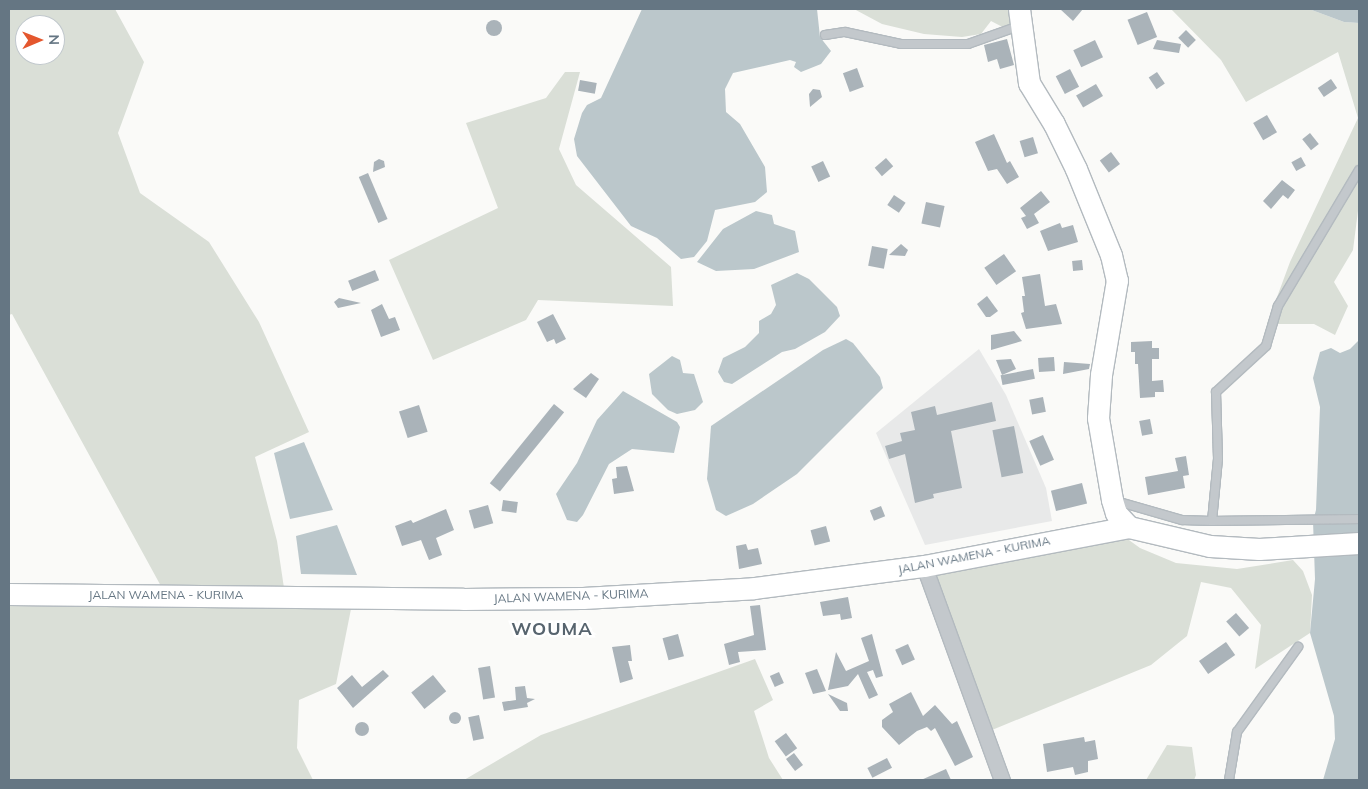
<!DOCTYPE html>
<style>
body{margin:0}
#map{position:relative;width:1368px;height:789px;overflow:hidden;background:#fafaf8;font-family:Mulish,sans-serif}
div>[style]{position:absolute}
.built>*{inset:0;background:#e8e9e9}
.green>*{inset:0;background:#dadfd7}
.water>*{inset:0;background:#bbc7cb}
.building>*{inset:0;background:#aab3b9;transform-origin:0 0}
.round{border-radius:50%}
.roads{filter:drop-shadow(1px 0 #b3babf) drop-shadow(-1px 0 #b3babf) drop-shadow(0 1px #b3babf) drop-shadow(0 -1px #b3babf)}
.lane>*{height:8px;margin:-4px;padding:0 4px;transform-origin:4px;border-radius:4px;background:#c3c8cc}
.street>*{height:15px;margin:-7.5px;padding:0 7.5px;transform-origin:7.5px;border-radius:7.5px;background:#c3c8cc}
.secondary>*{height:21px;margin:-10.5px;padding:0 10.5px;transform-origin:10.5px;border-radius:10.5px;background:#fff}
span{translate:-50% -50%;white-space:nowrap;text-align:center;line-height:1.15;-webkit-text-stroke:5px #fff;paint-order:stroke}
.street-label{font-size:12px;color:#657683}
.district-label{font-size:18px;color:#57646e;font-weight:700;letter-spacing:1px}
.frame{position:absolute;inset:0;border:10px solid #657683;pointer-events:none}
.north{position:absolute;left:15px;top:15px;width:50px;height:50px;box-sizing:border-box;background:#fff;border:1px solid #c1c8cd;border-radius:50%;rotate:89deg;font-size:14px;font-weight:700;line-height:20px;text-align:center;color:#657683}
.north::after{content:'';display:block;margin:auto;width:18px;height:22px;background:#e4572e;clip-path:polygon(50% 0,100% 100%,50% 72%,0 100%)}
</style>
<div id="map">
<div class="built">
<div style="clip-path:polygon(979px 349px,1006px 395px,1046px 488px,1052px 521px,925px 545px,876px 433px)"></div>
</div>
<div class="green">
<div style="clip-path:polygon(evenodd,9px 9px,115px 9px,144px 62px,118px 133px,140px 193px,209px 242px,259px 322px,309px 432px,255px 457px,277px 541px,284px 588px,162px 588px,12px 314px,9px 315px,9px 9px,25px 25px,55px 25px,55px 55px,25px 55px,25px 25px)"></div>
<div style="clip-path:polygon(854px 9px,1008px 9px,1016px 34px,991px 21px,981px 34px,962px 37px,924px 34px,882px 24px)"></div>
<div style="clip-path:polygon(1171px 9px,1309px 9px,1344px 22px,1359px 23px,1359px 203px,1353px 250px,1334px 282px,1348px 306px,1335px 335px,1314px 324px,1267px 324px,1290px 262px,1358px 118px,1338px 52px,1246px 102px,1221px 60px)"></div>
<div style="clip-path:polygon(565px 72px,580px 72px,559px 149px,576px 185px,671px 267px,673px 306px,538px 300px,526px 320px,433px 360px,389px 260px,498px 208px,466px 123px,546px 98px)"></div>
<div style="clip-path:polygon(1122px 535px,1140px 548px,1176px 563px,1237px 569px,1293px 560px,1303px 571px,1312px 595px,1310px 633px,1255px 669px,1261px 625px,1231px 588px,1201px 582px,1187px 636px,1151px 665px,992px 730px,929px 569px)"></div>
<div style="clip-path:polygon(9px 606px,351px 609px,336px 684px,299px 700px,297px 748px,313px 780px,9px 780px)"></div>
<div style="clip-path:polygon(755px 659px,773px 700px,754px 711px,769px 758px,783px 780px,464px 780px,541px 735px)"></div>
<div style="clip-path:polygon(1167px 745px,1192px 747px,1196px 775px,1194px 780px,1146px 780px)"></div>
</div>
<div class="water">
<div style="clip-path:polygon(642px 9px,817px 9px,820px 37px,831px 51px,821px 64px,801px 72px,794px 67px,796px 62px,790px 60px,733px 73px,725px 89px,726px 112px,740px 124px,765px 167px,767px 192px,755px 202px,715px 210px,707px 241px,694px 257px,681px 259px,657px 238px,631px 226px,577px 156px,574px 139px,582px 113px,587px 105px,601px 98px)"></div>
<div style="clip-path:polygon(1309px 9px,1359px 9px,1359px 23px,1344px 22px)"></div>
<div style="clip-path:polygon(756px 211px,772px 215px,774px 224px,795px 231px,799px 252px,754px 269px,716px 271px,697px 262px,723px 229px)"></div>
<div style="clip-path:polygon(797px 273px,809px 279px,837px 307px,840px 316px,825px 332px,795px 349px,782px 352px,732px 384px,724px 382px,718px 372px,723px 358px,745px 347px,759px 333px,759px 321px,771px 314px,776px 305px,771px 285px)"></div>
<div style="clip-path:polygon(846px 339px,853px 343px,880px 377px,883px 388px,797px 474px,753px 504px,726px 516px,716px 510px,707px 479px,711px 426px,823px 350px)"></div>
<div style="clip-path:polygon(1359px 340px,1359px 780px,1323px 780px,1335px 739px,1334px 716px,1310px 633px,1315px 579px,1313px 521px,1316px 510px,1320px 407px,1313px 378px,1320px 352px,1331px 348px,1340px 353px,1350px 349px)"></div>
<div style="clip-path:polygon(672px 356px,680px 360px,683px 373px,694px 374px,703px 402px,695px 410px,677px 414px,668px 410px,652px 394px,649px 374px)"></div>
<div style="clip-path:polygon(623px 391px,677px 422px,680px 427px,674px 453px,632px 449px,609px 464px,583px 515px,577px 522px,567px 520px,556px 494px,577px 463px,597px 420px)"></div>
<div style="clip-path:polygon(304px 442px,333px 510px,290px 519px,274px 453px)"></div>
<div style="clip-path:polygon(337px 525px,357px 575px,301px 574px,296px 536px)"></div>
</div>
<div class="building">
<div style="clip-path:polygon(1060px 9px,1083px 9px,1073px 21px)"></div>
<div style="left:1147px;top:12px;width:27px;height:21px;rotate:68deg"></div>
<div class="round" style="left:486px;top:20px;width:16px;height:16px"></div>
<div style="left:1186px;top:30px;width:14px;height:11px;rotate:45deg"></div>
<div style="clip-path:polygon(1007px 39px,1014px 65px,1000px 69px,997px 59px,988px 62px,984px 45px)"></div>
<div style="left:1095px;top:40px;width:19px;height:24px;rotate:65deg"></div>
<div style="clip-path:polygon(1157px 40px,1181px 44px,1179px 53px,1153px 49px)"></div>
<div style="left:857px;top:68px;width:20px;height:15px;rotate:70deg"></div>
<div style="left:1070px;top:69px;width:20px;height:16px;rotate:63deg"></div>
<div style="left:1157px;top:72px;width:14px;height:10px;rotate:56deg"></div>
<div style="left:1331px;top:79px;width:11px;height:16px;rotate:56deg"></div>
<div style="left:580px;top:80px;width:17px;height:11px;rotate:10deg"></div>
<div style="left:1096px;top:84px;width:14px;height:23px;rotate:60deg"></div>
<div style="clip-path:polygon(813px 89px,820px 90px,822px 97px,810px 107px,809px 94px)"></div>
<div style="left:1267px;top:115px;width:20px;height:16px;rotate:60deg"></div>
<div style="left:1310px;top:133px;width:14px;height:10px;rotate:51deg"></div>
<div style="clip-path:polygon(994px 134px,1007px 163px,1010px 161px,1019px 177px,1007px 184px,997px 169px,988px 171px,975px 142px)"></div>
<div style="left:1033px;top:137px;width:17px;height:14px;rotate:73deg"></div>
<div style="left:1111px;top:152px;width:15px;height:14px;rotate:53deg"></div>
<div style="left:1301px;top:157px;width:10px;height:11px;rotate:61deg"></div>
<div style="left:886px;top:158px;width:11px;height:15px;rotate:49deg"></div>
<div style="clip-path:polygon(379px 159px,384px 161px,385px 167px,373px 172px,374px 162px)"></div>
<div style="left:823px;top:161px;width:17px;height:13px;rotate:65deg"></div>
<div style="left:368px;top:173px;width:50px;height:10px;rotate:67deg"></div>
<div style="clip-path:polygon(1282px 180px,1295px 190px,1288px 199px,1283px 195px,1271px 209px,1263px 201px)"></div>
<div style="clip-path:polygon(1041px 191px,1050px 202px,1034px 214px,1039px 223px,1027px 229px,1021px 218px,1026px 216px,1020px 208px)"></div>
<div style="left:894px;top:195px;width:14px;height:12px;rotate:34deg"></div>
<div style="left:926px;top:202px;width:19px;height:22px;rotate:12deg"></div>
<div style="clip-path:polygon(1060px 223px,1062px 228px,1073px 225px,1078px 242px,1048px 251px,1040px 231px)"></div>
<div style="clip-path:polygon(901px 244px,908px 250px,905px 256px,889px 255px)"></div>
<div style="left:872px;top:246px;width:16px;height:20px;rotate:11deg"></div>
<div style="left:1004px;top:254px;width:21px;height:24px;rotate:55deg"></div>
<div style="left:1082px;top:260px;width:10px;height:10px;rotate:84deg"></div>
<div style="left:375px;top:270px;width:11px;height:29px;rotate:68deg"></div>
<div style="clip-path:polygon(1040px 274px,1045px 306px,1056px 304px,1062px 324px,1026px 329px,1021px 313px,1024px 312px,1022px 296px,1025px 296px,1022px 277px)"></div>
<div style="clip-path:polygon(987px 296px,998px 311px,990px 317px,986px 317px,977px 304px)"></div>
<div style="clip-path:polygon(339px 298px,361px 303px,338px 308px,334px 302px)"></div>
<div style="clip-path:polygon(382px 304px,389px 319px,395px 317px,400px 330px,381px 337px,371px 310px)"></div>
<div style="clip-path:polygon(553px 314px,566px 339px,556px 344px,554px 339px,547px 342px,537px 322px)"></div>
<div style="clip-path:polygon(1014px 331px,1022px 341px,991px 350px,991px 335px)"></div>
<div style="clip-path:polygon(1152px 341px,1152px 348px,1159px 348px,1159px 359px,1152px 359px,1152px 381px,1163px 380px,1164px 392px,1155px 392px,1155px 397px,1140px 398px,1138px 364px,1135px 364px,1135px 352px,1131px 352px,1131px 342px)"></div>
<div style="left:1054px;top:357px;width:14px;height:16px;rotate:86deg"></div>
<div style="clip-path:polygon(1011px 359px,1016px 369px,1002px 375px,996px 360px)"></div>
<div style="clip-path:polygon(1064px 362px,1090px 364px,1089px 369px,1063px 374px)"></div>
<div style="left:1033px;top:369px;width:10px;height:33px;rotate:79deg"></div>
<div style="clip-path:polygon(591px 373px,599px 379px,586px 398px,573px 389px)"></div>
<div style="left:1043px;top:397px;width:15px;height:14px;rotate:79deg"></div>
<div style="clip-path:polygon(992px 402px,996px 421px,951px 431px,962px 488px,933px 494px,934px 498px,915px 503px,905px 454px,889px 459px,885px 446px,902px 441px,900px 433px,915px 430px,911px 412px,935px 406px,937px 415px)"></div>
<div style="left:554px;top:404px;width:13px;height:102px;rotate:39deg"></div>
<div style="left:419px;top:405px;width:28px;height:21px;rotate:72deg"></div>
<div style="left:1150px;top:419px;width:15px;height:11px;rotate:79deg"></div>
<div style="left:1014px;top:426px;width:48px;height:22px;rotate:79deg"></div>
<div style="left:1043px;top:435px;width:27px;height:15px;rotate:66deg"></div>
<div style="clip-path:polygon(1186px 456px,1189px 475px,1183px 476px,1185px 488px,1148px 495px,1145px 477px,1178px 471px,1175px 458px)"></div>
<div style="clip-path:polygon(627px 466px,634px 491px,614px 494px,612px 479px,617px 478px,616px 467px)"></div>
<div style="left:1082px;top:483px;width:21px;height:32px;rotate:76deg"></div>
<div style="left:503px;top:500px;width:15px;height:11px;rotate:8deg"></div>
<div style="left:488px;top:505px;width:19px;height:20px;rotate:74deg"></div>
<div style="left:881px;top:506px;width:11px;height:12px;rotate:68deg"></div>
<div style="clip-path:polygon(446px 509px,454px 530px,436px 538px,442px 555px,429px 560px,421px 540px,402px 546px,395px 526px,411px 520px,413px 523px)"></div>
<div style="left:826px;top:526px;width:16px;height:16px;rotate:75deg"></div>
<div style="clip-path:polygon(746px 544px,748px 550px,758px 548px,762px 564px,739px 569px,736px 546px)"></div>
<div style="clip-path:polygon(848px 597px,852px 618px,841px 620px,840px 614px,823px 616px,820px 602px)"></div>
<div style="clip-path:polygon(760px 605px,766px 650px,738px 652px,740px 662px,729px 665px,724px 644px,754px 635px,750px 606px)"></div>
<div style="left:1236px;top:613px;width:20px;height:13px;rotate:49deg"></div>
<div style="left:678px;top:634px;width:23px;height:16px;rotate:75deg"></div>
<div style="clip-path:polygon(872px 634px,883px 676px,876px 678px,873px 670px,867px 672px,878px 695px,869px 699px,858px 674px,848px 686px,828px 690px,836px 652px,846px 671px,869px 661px,861px 638px)"></div>
<div style="left:1226px;top:642px;width:16px;height:33px;rotate:55deg"></div>
<div style="left:908px;top:644px;width:17px;height:14px;rotate:66deg"></div>
<div style="clip-path:polygon(630px 645px,632px 661px,628px 661px,633px 679px,620px 683px,612px 647px)"></div>
<div style="left:490px;top:666px;width:32px;height:12px;rotate:81deg"></div>
<div style="clip-path:polygon(817px 669px,826px 691px,813px 694px,805px 673px)"></div>
<div style="clip-path:polygon(383px 670px,389px 676px,353px 708px,337px 688px,352px 675px,362px 687px)"></div>
<div style="left:779px;top:672px;width:12px;height:10px;rotate:66deg"></div>
<div style="left:433px;top:675px;width:21px;height:28px;rotate:51deg"></div>
<div style="clip-path:polygon(525px 686px,527px 698px,535px 699px,527px 703px,528px 707px,504px 711px,502px 702px,516px 700px,515px 687px)"></div>
<div style="clip-path:polygon(911px 692px,923px 716px,935px 705px,952px 724px,957px 721px,973px 757px,955px 766px,935px 728px,931px 731px,927px 727px,917px 731px,899px 745px,882px 727px,882px 720px,893px 712px,889px 704px)"></div>
<div style="clip-path:polygon(828px 694px,847px 703px,848px 711px,840px 711px)"></div>
<div class="round" style="left:449px;top:712px;width:12px;height:12px"></div>
<div style="left:479px;top:715px;width:24px;height:11px;rotate:78deg"></div>
<div class="round" style="left:355px;top:722px;width:14px;height:14px"></div>
<div style="left:786px;top:733px;width:19px;height:14px;rotate:54deg"></div>
<div style="clip-path:polygon(1084px 737px,1085px 742px,1095px 740px,1098px 759px,1088px 761px,1088px 772px,1075px 775px,1073px 767px,1047px 772px,1043px 744px)"></div>
<div style="left:794px;top:753px;width:15px;height:10px;rotate:53deg"></div>
<div style="left:887px;top:758px;width:11px;height:22px;rotate:63deg"></div>
<div style="clip-path:polygon(946px 769px,951px 780px,921px 780px)"></div>
</div>
<div class="roads">
<div class="lane">
<div style="left:825px;top:35px;width:20px;rotate:-9deg"></div>
<div style="left:845px;top:32px;width:57px;rotate:12.1deg"></div>
<div style="left:901px;top:44px;width:67px"></div>
<div style="left:968px;top:44px;width:54px;rotate:-19.4deg"></div>
<div style="left:1116px;top:501px;width:69px;rotate:16.1deg"></div>
<div style="left:1182px;top:520px;width:30px;rotate:2deg"></div>
<div style="left:1212px;top:521px;width:62px;rotate:-84.5deg"></div>
<div style="left:1218px;top:459px;width:67px;rotate:-91.7deg"></div>
<div style="left:1216px;top:392px;width:68px;rotate:-42.6deg"></div>
<div style="left:1266px;top:346px;width:42px;rotate:-73.3deg"></div>
<div style="left:1278px;top:306px;width:158px;rotate:-59.2deg"></div>
<div style="left:1212px;top:521px;width:147px;rotate:-0.8deg"></div>
<div style="left:1229px;top:780px;width:49px;rotate:-80.5deg"></div>
<div style="left:1237px;top:732px;width:105px;rotate:-54.3deg"></div>
</div>
<div class="street">
<div style="left:924px;top:566px;width:228px;rotate:70deg"></div>
</div>
<div class="secondary">
<div style="left:1019px;top:9px;width:75px;rotate:82.3deg"></div>
<div style="left:1029px;top:83px;width:48px;rotate:58.6deg"></div>
<div style="left:1054px;top:124px;width:50px;rotate:63.9deg"></div>
<div style="left:1076px;top:169px;width:93px;rotate:67.9deg"></div>
<div style="left:1111px;top:255px;width:26px;rotate:77deg"></div>
<div style="left:1117px;top:280px;width:96px;rotate:99.6deg"></div>
<div style="left:1101px;top:375px;width:43px;rotate:94deg"></div>
<div style="left:1098px;top:418px;width:83px;rotate:80.3deg"></div>
<div style="left:1112px;top:500px;width:14px;rotate:73deg"></div>
<div style="left:1116px;top:513px;width:19px;rotate:47deg"></div>
<div style="left:9px;top:594px;width:454px;rotate:0.6deg"></div>
<div style="left:463px;top:599px;width:120px;rotate:-0.5deg"></div>
<div style="left:583px;top:598px;width:171px;rotate:-3.3deg"></div>
<div style="left:754px;top:588px;width:171px;rotate:-7.4deg"></div>
<div style="left:924px;top:566px;width:209px;rotate:-10.8deg"></div>
<div style="left:1129px;top:527px;width:83px;rotate:13.2deg"></div>
<div style="left:1210px;top:546px;width:49px;rotate:3.5deg"></div>
<div style="left:1259px;top:549px;width:100px;rotate:-3.4deg"></div>
</div>
</div>
<div class="street-label">
<span style="left:974px;top:555px;rotate:-11deg">JALAN WAMENA - KURIMA</span>
<span style="left:166px;top:595px">JALAN WAMENA - KURIMA</span>
<span style="left:571px;top:596px;rotate:-2deg">JALAN WAMENA - KURIMA</span>
</div>
<div class="district-label">
<span style="left:552px;top:629px">WOUMA</span>
</div>
<div class="frame"></div>
<div class="north">N</div>
</div>
